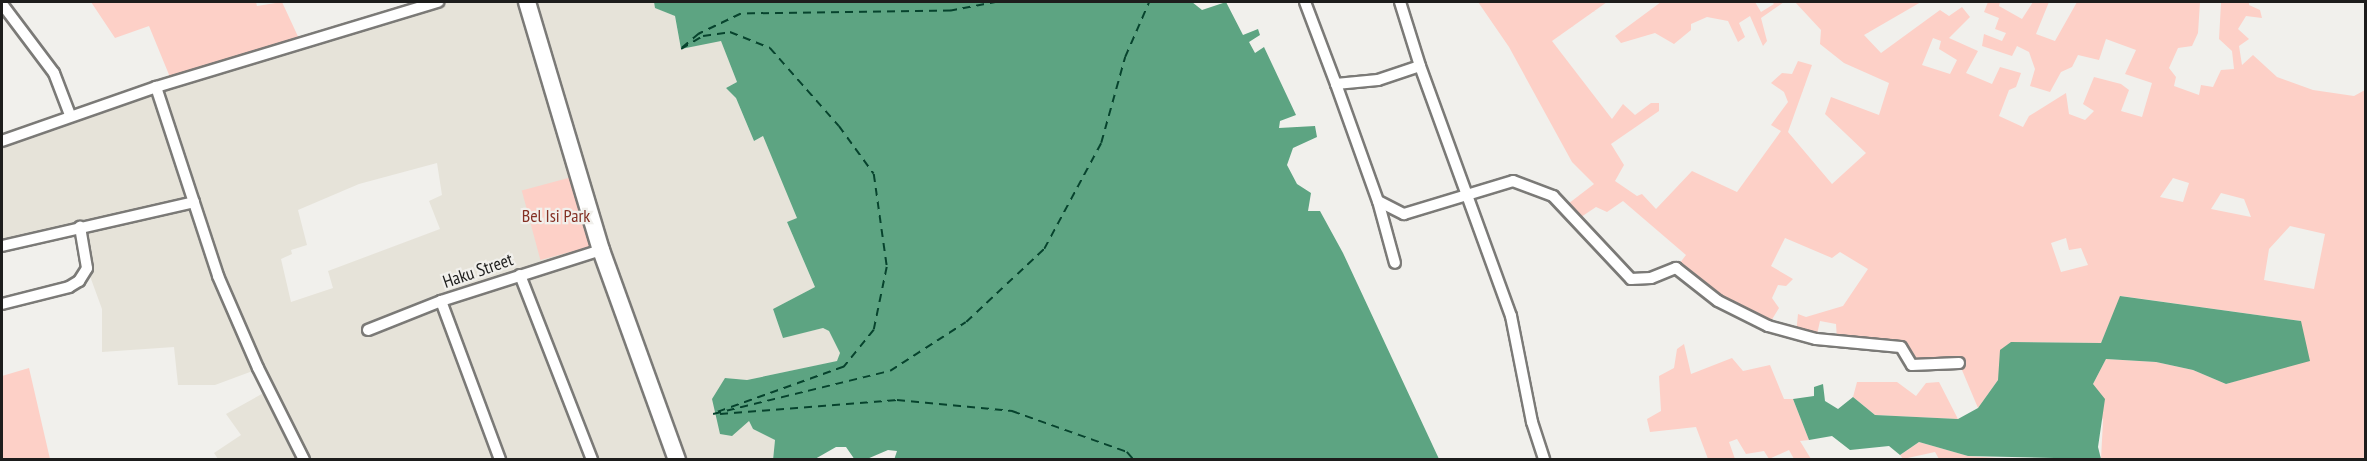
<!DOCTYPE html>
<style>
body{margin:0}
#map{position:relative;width:2367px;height:461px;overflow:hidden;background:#f1f0ec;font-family:"PT Sans Narrow",sans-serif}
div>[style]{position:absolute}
.built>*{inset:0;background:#e6e3d9}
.green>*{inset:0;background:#fdd0c7;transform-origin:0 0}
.water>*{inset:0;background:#5da482}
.ferry>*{height:1.5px;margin-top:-0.75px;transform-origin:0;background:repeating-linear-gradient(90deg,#06432d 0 8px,transparent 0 14px)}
.roads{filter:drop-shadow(2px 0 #7b7a77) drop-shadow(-2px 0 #7b7a77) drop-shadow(0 2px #7b7a77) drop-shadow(0 -2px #7b7a77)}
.street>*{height:10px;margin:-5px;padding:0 5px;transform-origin:5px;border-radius:5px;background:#fff}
.secondary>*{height:16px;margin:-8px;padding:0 8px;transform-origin:8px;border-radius:8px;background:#fff}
span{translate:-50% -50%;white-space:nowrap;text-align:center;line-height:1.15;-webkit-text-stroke:4.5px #f1f0ec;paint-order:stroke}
.park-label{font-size:18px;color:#843024}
.street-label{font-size:18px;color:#1d1d1c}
.frame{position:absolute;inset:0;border:3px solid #1d1d1c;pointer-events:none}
</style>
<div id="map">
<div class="built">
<div style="clip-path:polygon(evenodd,438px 2px,654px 2px,656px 8px,675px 16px,681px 49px,721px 40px,737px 82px,726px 88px,736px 98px,754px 141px,763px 136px,798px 218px,787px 222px,815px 287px,773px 309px,783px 337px,823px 328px,829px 331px,840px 353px,838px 361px,747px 380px,725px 378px,753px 429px,775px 440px,773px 459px,218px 459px,214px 453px,241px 435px,226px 414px,269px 390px,258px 369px,215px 385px,178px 385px,174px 347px,102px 352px,102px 309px,87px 268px,80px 227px,2px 246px,2px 141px,438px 2px,437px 163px,442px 195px,429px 201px,440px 229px,328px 271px,333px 288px,291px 302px,281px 259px,292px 254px,291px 250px,307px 245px,298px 210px,359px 184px,437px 163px)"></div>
</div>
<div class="green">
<div style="clip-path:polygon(91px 2px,256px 2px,257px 6px,282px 2px,301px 43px,172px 82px,149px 26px,115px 38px)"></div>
<div style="clip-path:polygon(evenodd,1478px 2px,1607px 2px,1552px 41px,1612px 119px,1623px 104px,1635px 115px,1651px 103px,1659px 103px,1659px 111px,1611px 144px,1624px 165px,1615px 181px,1637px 196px,1642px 194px,1656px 209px,1692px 171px,1737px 192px,1781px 131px,1771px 125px,1788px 102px,1784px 92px,1771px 83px,1782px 73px,1792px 74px,1798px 61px,1812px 65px,1788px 132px,1832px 184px,1866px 153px,1825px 114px,1831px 97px,1879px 115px,1889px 83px,1844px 63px,1820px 44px,1821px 30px,1795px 2px,1921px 2px,1864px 35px,1881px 53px,1940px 10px,1949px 16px,1962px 7px,1970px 17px,1949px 38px,1978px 51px,1966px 73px,1992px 84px,2000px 67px,2021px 73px,2016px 87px,2009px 90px,1999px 116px,2023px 127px,2029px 116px,2066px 93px,2069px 114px,2085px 120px,2094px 111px,2083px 104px,2094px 77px,2121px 84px,2129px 90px,2121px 111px,2142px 117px,2152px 83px,2125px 74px,2136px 50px,2106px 39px,2099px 60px,2078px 55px,2072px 67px,2061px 72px,2050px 92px,2030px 86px,2035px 69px,2029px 52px,2017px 46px,2012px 56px,1982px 46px,1984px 34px,2002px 41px,2006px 33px,1995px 29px,1999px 18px,1984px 12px,1988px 2px,2000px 2px,1999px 6px,2022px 19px,2033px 2px,2049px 2px,2036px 34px,2055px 41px,2077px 2px,2200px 2px,2198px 33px,2192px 46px,2178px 48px,2169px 68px,2176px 77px,2174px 86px,2199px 95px,2201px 85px,2213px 87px,2221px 70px,2234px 69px,2232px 51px,2219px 39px,2221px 3px,2249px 2px,2249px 5px,2260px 10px,2262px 18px,2246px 16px,2238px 29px,2249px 39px,2239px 46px,2242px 65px,2253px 55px,2277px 77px,2313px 90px,2354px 96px,2365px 90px,2365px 459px,2101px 459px,2103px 421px,2093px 384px,2106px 359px,2156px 362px,2193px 370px,2226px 384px,2260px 374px,2301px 321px,2121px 296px,2101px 343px,2011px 342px,1998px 380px,1978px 408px,1959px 363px,1912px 365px,1901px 347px,1837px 340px,1836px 324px,1820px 321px,1816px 339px,1796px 334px,1798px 314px,1806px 317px,1843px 306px,1868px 269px,1840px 252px,1832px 258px,1785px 238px,1771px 266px,1793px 279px,1786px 286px,1778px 285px,1772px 298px,1779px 308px,1768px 326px,1676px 268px,1686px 255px,1623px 201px,1607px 212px,1596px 207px,1575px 221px,1564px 207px,1594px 184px,1572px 162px,1509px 47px,1478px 2px,1933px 38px,1941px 41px,1939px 49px,1957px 60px,1950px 74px,1922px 65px,1933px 38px,1478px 2px,2173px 178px,2189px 183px,2183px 202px,2160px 197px,2173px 178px,1478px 2px,2221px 193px,2244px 199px,2251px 217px,2211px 209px,2221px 193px,1478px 2px,2290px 226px,2325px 234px,2314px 289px,2264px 280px,2269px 249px,2290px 226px,1478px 2px,2066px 238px,2069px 250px,2081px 248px,2088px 265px,2061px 272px,2051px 243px,2066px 238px)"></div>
<div style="clip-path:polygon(1661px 2px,1755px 2px,1761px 12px,1774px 4px,1772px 2px,1784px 2px,1761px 18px,1767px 41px,1763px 46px,1750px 16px,1739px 23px,1745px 37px,1738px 42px,1728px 21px,1707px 17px,1691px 24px,1691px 30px,1674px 44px,1655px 33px,1621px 43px,1615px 36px)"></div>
<div style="left:572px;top:177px;width:72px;height:52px;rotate:75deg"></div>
<div style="clip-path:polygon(1684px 344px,1691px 374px,1732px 358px,1743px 371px,1770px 365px,1784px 399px,1793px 399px,1809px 440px,1800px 441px,1811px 459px,1794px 459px,1789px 450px,1769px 459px,1764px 451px,1746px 454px,1737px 439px,1729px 442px,1735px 459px,1708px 459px,1696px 427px,1650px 432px,1647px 419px,1661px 411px,1659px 376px,1674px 368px,1677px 349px)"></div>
<div style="clip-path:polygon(29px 368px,50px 459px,2px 459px,2px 376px)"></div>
<div style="clip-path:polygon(1857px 382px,1897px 382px,1916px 396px,1926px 383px,1939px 382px,1958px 419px,1875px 415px,1853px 397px)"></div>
<div style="clip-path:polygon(1919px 442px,1968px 456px,2011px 459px,1939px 459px,1935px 452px,1903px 459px,1900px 455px)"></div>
</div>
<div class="water">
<div style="clip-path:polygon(654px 2px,1192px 2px,1202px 10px,1226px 2px,1243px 35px,1258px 29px,1260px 35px,1249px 42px,1255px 53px,1264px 47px,1296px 115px,1280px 121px,1279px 128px,1315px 126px,1317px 137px,1293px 148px,1287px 165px,1297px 184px,1311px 193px,1308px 211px,1320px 211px,1343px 253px,1439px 459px,894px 460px,897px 451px,888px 450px,867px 459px,855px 460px,846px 447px,836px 447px,815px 459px,773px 460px,775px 440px,753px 429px,749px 421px,732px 436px,720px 434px,712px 399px,725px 378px,747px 380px,837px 361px,840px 353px,829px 331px,823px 328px,783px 338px,773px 309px,815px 287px,787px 222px,797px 218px,763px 136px,754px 141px,736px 98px,726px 88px,737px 82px,721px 41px,681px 49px,675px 16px,655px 8px)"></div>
<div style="clip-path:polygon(2120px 296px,2301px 321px,2310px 361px,2226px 384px,2193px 370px,2156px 362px,2106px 359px,2093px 384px,2105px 399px,2098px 447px,2101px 459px,1968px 456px,1919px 442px,1900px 455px,1889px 446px,1850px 450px,1832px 436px,1809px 440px,1793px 399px,1814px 396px,1814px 387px,1823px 384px,1825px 401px,1838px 409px,1853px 397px,1875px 415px,1958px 419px,1978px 408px,1998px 380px,2000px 350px,2011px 342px,2101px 343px)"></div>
</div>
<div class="ferry">
<div style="left:998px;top:2px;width:48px;rotate:169.2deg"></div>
<div style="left:951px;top:11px;width:210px;rotate:179.2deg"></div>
<div style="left:741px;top:14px;width:47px;rotate:154.5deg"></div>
<div style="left:699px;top:34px;width:23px;rotate:140deg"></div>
<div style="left:681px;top:49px;width:26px;rotate:-31deg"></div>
<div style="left:703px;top:36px;width:27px;rotate:-8deg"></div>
<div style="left:730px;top:32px;width:43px;rotate:21.8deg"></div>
<div style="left:770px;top:48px;width:104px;rotate:48.5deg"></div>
<div style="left:839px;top:126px;width:59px;rotate:53.9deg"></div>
<div style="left:874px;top:174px;width:94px;rotate:82deg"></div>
<div style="left:887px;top:267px;width:64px;rotate:101.7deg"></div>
<div style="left:874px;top:330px;width:48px;rotate:129deg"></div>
<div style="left:844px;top:367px;width:139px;rotate:160.3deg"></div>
<div style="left:713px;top:414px;width:182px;rotate:-13.7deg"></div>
<div style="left:890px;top:371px;width:90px;rotate:-32.8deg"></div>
<div style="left:966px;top:322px;width:107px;rotate:-43.1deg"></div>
<div style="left:1044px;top:249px;width:120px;rotate:-61.7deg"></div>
<div style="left:1101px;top:143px;width:89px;rotate:-74.4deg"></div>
<div style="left:1125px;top:57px;width:60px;rotate:-66.4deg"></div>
<div style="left:720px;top:414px;width:178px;rotate:-4.5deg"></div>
<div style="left:897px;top:400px;width:116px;rotate:5.5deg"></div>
<div style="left:1012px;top:411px;width:122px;rotate:19.6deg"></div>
<div style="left:1127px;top:452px;width:11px;rotate:49deg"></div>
</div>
<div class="roads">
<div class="street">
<div style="left:1305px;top:2px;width:88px;rotate:69.3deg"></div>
<div style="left:1336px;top:84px;width:42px;rotate:-5.4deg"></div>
<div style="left:1378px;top:80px;width:44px;rotate:-18.4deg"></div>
<div style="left:1420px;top:66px;width:266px;rotate:70deg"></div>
<div style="left:1511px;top:316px;width:108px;rotate:78.8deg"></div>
<div style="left:1532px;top:422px;width:40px;rotate:72deg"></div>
<div style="left:1400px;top:2px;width:67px;rotate:72.6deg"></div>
<div style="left:2px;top:4px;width:86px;rotate:53deg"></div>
<div style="left:54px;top:73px;width:45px;rotate:69.1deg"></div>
<div style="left:1336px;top:84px;width:124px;rotate:70.3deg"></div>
<div style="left:1378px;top:201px;width:64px;rotate:74.7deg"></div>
<div style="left:156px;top:87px;width:199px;rotate:71.8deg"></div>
<div style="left:218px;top:276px;width:100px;rotate:66.5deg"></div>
<div style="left:258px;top:368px;width:103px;rotate:63.4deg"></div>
<div style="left:2px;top:141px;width:163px;rotate:-19.3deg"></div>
<div style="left:156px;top:87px;width:295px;rotate:-16.8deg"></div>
<div style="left:1378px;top:201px;width:29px;rotate:27deg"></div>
<div style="left:1404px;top:214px;width:114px;rotate:-16.8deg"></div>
<div style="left:1513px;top:181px;width:43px;rotate:20.6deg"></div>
<div style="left:1553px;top:196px;width:114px;rotate:46.8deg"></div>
<div style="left:1631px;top:279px;width:20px;rotate:-3deg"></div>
<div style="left:1651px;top:278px;width:27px;rotate:-22deg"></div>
<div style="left:1676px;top:268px;width:53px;rotate:38.2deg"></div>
<div style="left:1718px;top:301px;width:56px;rotate:26.6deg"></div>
<div style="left:1768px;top:326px;width:50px;rotate:15.2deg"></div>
<div style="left:1816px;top:339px;width:85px;rotate:5.4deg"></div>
<div style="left:1901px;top:347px;width:21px;rotate:59deg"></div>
<div style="left:1912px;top:365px;width:47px;rotate:-2.4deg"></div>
<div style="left:2px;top:246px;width:197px;rotate:-12.9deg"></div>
<div style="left:520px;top:275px;width:199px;rotate:68.7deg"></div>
<div style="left:441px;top:301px;width:170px;rotate:69.6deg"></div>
<div style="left:2px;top:304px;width:69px;rotate:-14.2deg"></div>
<div style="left:69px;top:287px;width:12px;rotate:-31deg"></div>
<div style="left:79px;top:281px;width:15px;rotate:-58deg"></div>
<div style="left:87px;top:268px;width:42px;rotate:-99.7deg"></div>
<div style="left:368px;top:330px;width:79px;rotate:-21.7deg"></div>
<div style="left:441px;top:301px;width:168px;rotate:-17.7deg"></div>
</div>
<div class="secondary">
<div style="left:527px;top:2px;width:259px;rotate:73.4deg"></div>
<div style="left:601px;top:250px;width:223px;rotate:70.1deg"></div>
</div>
</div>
<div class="park-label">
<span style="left:556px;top:216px">Bel Isi Park</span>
</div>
<div class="street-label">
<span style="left:478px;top:271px;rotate:-19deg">Haku Street</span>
</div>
<div class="frame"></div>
</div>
